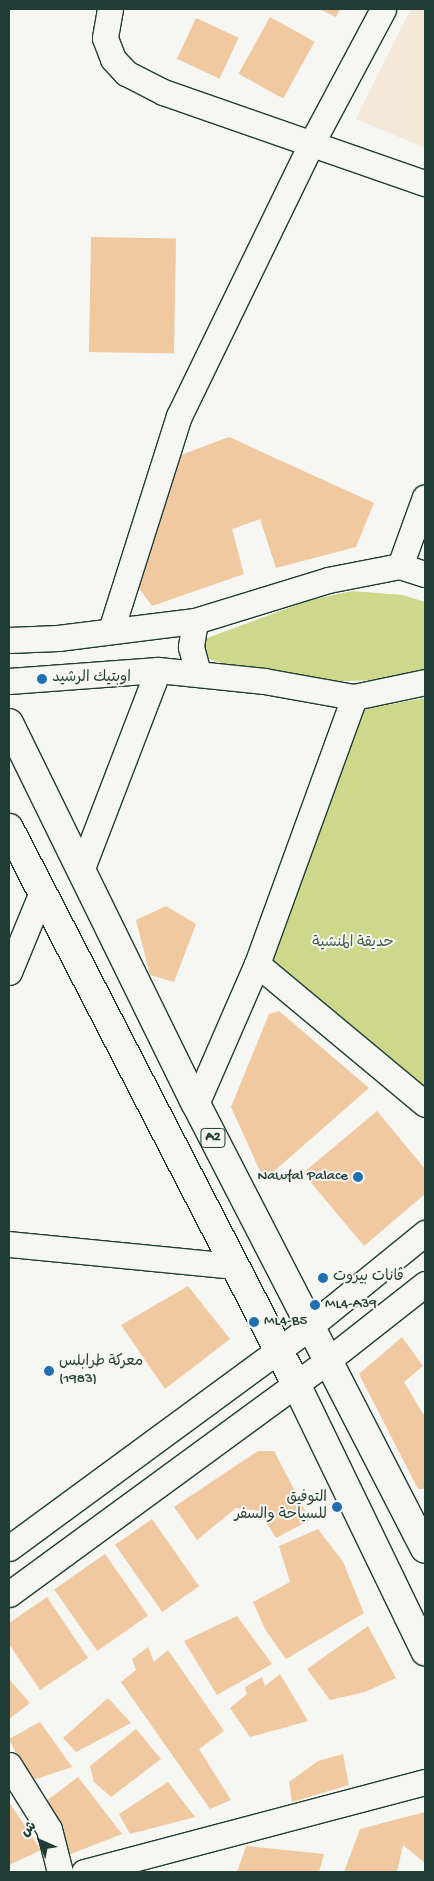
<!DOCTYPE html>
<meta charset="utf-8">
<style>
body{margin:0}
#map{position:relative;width:434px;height:1881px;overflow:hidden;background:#f6f6f2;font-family:"Gochi Hand","Playpen Sans Arabic",sans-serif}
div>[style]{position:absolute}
.built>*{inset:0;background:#f4e8d9}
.green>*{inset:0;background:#cdd88b}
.building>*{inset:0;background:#f0c9a0;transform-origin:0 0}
.roads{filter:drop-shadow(1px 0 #1f3d34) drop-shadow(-1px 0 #1f3d34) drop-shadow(0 1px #1f3d34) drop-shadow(0 -1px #1f3d34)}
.minor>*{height:25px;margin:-12.5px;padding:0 12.5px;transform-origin:12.5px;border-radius:12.5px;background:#f6f6f2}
.trunk>*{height:28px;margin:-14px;padding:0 14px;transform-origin:14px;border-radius:14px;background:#f6f6f2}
.dots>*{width:14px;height:14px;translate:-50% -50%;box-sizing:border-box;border:2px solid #f6f6f2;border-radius:50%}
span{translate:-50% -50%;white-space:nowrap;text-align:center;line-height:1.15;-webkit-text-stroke:4px #f6f6f2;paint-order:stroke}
.shield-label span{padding:1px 4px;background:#f6f6f2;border:1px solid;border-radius:4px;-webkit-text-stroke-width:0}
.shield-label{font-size:14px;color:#1f3d34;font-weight:700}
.poi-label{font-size:15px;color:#1f3d34}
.left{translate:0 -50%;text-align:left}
.right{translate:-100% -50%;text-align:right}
.park-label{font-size:15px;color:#425c45}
.frame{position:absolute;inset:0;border:10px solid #1f3d34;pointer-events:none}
.north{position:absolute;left:15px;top:1816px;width:50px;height:50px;-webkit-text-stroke:4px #f6f6f2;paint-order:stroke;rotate:316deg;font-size:14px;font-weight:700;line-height:20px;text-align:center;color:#1f3d34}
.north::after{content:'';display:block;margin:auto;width:18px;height:22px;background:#1f3d34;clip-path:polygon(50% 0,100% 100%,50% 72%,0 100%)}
</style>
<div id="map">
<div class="built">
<div style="clip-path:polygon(411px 9px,425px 9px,425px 148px,356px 119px)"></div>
</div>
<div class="green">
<div style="clip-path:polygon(352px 591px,402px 595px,425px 602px,425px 671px,376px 680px,315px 682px,227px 665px,198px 655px,199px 641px,310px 600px)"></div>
<div style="clip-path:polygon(425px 698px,425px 1098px,267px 966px,365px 709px)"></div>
</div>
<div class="building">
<div style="clip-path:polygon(319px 9px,340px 9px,336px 17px)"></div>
<div style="left:270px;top:17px;width:51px;height:65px;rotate:29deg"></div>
<div style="left:196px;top:18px;width:47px;height:45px;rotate:25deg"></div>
<div style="left:91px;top:237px;width:85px;height:115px;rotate:1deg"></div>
<div style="clip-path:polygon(229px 437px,374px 503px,356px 547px,276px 568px,260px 519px,232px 529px,244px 574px,152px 606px,138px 587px,181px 455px)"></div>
<div style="clip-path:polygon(166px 906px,196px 924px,174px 982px,150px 975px,136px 920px)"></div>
<div style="clip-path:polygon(279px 1011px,369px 1088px,264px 1180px,231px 1107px,269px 1014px)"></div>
<div style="clip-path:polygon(377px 1111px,425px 1169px,425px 1194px,364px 1246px,303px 1173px)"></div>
<div style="clip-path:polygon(188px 1286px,230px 1339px,165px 1389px,121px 1325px)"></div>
<div style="clip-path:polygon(402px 1337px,423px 1366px,404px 1382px,425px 1417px,425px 1489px,418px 1489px,359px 1374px)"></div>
<div style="clip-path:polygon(258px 1451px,274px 1451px,310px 1520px,276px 1538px,259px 1511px,236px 1508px,197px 1540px,174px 1507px)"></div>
<div style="left:152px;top:1519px;width:82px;height:45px;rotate:55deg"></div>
<div style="clip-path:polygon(318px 1529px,343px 1562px,364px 1613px,286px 1659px,265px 1629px,253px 1602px,290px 1582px,279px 1546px)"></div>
<div style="left:105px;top:1554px;width:75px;height:62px;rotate:55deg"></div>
<div style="clip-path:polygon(47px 1597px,88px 1658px,40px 1690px,9px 1644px,9px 1623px)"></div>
<div style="clip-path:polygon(237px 1616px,272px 1664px,217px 1695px,184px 1641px)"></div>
<div style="clip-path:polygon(368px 1626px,396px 1678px,365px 1692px,330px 1700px,307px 1669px)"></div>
<div style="clip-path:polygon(148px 1647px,154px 1662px,168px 1650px,224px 1731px,199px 1749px,231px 1800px,210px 1809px,121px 1682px,136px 1670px,132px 1659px)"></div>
<div style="clip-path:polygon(280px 1674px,308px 1721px,250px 1737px,230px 1708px,247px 1694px,245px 1687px,262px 1677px,265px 1686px)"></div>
<div style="clip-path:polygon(9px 1679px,30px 1703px,9px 1719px)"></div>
<div style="clip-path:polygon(108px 1698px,131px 1723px,76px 1752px,63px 1738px)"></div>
<div style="clip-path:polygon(40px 1722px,72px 1767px,30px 1781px,9px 1739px)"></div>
<div style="clip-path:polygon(136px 1729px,161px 1759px,111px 1797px,94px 1782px,90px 1766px)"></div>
<div style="clip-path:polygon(343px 1754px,349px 1785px,292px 1802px,289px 1782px,318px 1761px)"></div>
<div style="clip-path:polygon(78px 1777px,122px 1834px,66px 1856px,46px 1801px)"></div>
<div style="clip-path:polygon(168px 1782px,195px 1817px,130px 1834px,119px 1814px)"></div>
<div style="clip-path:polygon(9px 1802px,41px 1850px,9px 1865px)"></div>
<div style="clip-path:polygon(425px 1812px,425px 1863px,403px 1845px,397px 1872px,344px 1872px,360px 1829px)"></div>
<div style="clip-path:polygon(246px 1846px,324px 1854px,319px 1872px,237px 1872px)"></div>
</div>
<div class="roads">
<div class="minor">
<div style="left:110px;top:9px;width:29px;rotate:100deg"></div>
<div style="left:105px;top:38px;width:22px;rotate:69deg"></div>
<div style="left:113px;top:59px;width:19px;rotate:47deg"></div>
<div style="left:126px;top:73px;width:42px;rotate:27.2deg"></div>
<div style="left:163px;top:92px;width:277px;rotate:19.2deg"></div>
<div style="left:400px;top:566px;width:73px;rotate:-70.1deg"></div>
<div style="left:195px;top:621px;width:26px;rotate:99deg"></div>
<div style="left:191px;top:647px;width:27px;rotate:75deg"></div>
<div style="left:111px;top:630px;width:225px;rotate:-72.4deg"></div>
<div style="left:179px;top:416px;width:300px;rotate:-64.1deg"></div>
<div style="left:310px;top:146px;width:155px;rotate:-61.9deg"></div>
<div style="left:9px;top:640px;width:49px;rotate:-2.3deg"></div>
<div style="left:58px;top:638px;width:138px;rotate:-7.1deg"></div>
<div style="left:195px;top:621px;width:139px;rotate:-17.1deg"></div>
<div style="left:328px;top:580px;width:73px;rotate:-11deg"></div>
<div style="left:400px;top:566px;width:26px;rotate:18deg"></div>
<div style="left:9px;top:681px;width:149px;rotate:-4.2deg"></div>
<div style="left:158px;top:670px;width:107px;rotate:5.9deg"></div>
<div style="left:264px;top:681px;width:91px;rotate:10.1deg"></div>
<div style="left:354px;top:697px;width:73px;rotate:-11.9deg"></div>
<div style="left:82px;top:868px;width:212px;rotate:-69deg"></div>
<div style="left:257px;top:964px;width:219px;rotate:39.8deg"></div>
<div style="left:9px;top:972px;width:87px;rotate:-67.6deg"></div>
<div style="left:196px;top:1104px;width:153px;rotate:-66.5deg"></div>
<div style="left:257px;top:964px;width:284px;rotate:-70deg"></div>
<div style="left:9px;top:1244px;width:225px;rotate:5.6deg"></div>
<div style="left:9px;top:1548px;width:371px;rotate:-36.3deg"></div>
<div style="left:308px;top:1328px;width:151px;rotate:-39.1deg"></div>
<div style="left:9px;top:1594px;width:394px;rotate:-36.2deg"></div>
<div style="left:327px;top:1361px;width:125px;rotate:-38.2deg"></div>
<div style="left:9px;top:1765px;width:75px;rotate:58deg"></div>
<div style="left:49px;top:1829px;width:44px;rotate:75.7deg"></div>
<div style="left:84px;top:1872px;width:353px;rotate:-14.8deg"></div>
</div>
<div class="trunk">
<div style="left:9px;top:723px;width:424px;rotate:63.9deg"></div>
<div style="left:196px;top:1104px;width:500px;rotate:62.77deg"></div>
<div style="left:9px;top:828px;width:626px;rotate:62.7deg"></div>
<div style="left:296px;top:1384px;width:297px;rotate:64.2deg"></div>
</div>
</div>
<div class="dots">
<div style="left:42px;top:679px;background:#1f6fb2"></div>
<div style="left:358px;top:1177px;background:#1f6fb2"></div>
<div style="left:323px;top:1278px;background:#1f6fb2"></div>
<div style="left:315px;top:1305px;background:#1f6fb2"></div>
<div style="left:254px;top:1322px;background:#1f6fb2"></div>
<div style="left:49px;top:1371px;background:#1f6fb2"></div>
<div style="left:337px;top:1507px;background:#1f6fb2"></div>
</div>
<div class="shield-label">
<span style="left:213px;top:1138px">A2</span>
</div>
<div class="poi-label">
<span class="left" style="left:52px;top:679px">اوبتيك الرشيد</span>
<span class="right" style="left:348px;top:1177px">Nawfal Palace</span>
<span class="left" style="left:333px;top:1278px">ڤانات بيروت</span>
<span class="left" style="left:325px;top:1305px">ML4-A39</span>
<span class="left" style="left:264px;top:1322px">ML4-B5</span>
<span class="left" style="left:59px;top:1371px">معركة طرابلس<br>(1983)</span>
<span class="right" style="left:327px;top:1507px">التوفيق<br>للسياحة والسفر</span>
</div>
<div class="park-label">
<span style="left:353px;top:944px">حديقة المنشية</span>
</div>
<div class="frame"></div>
<div class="north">ش</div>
</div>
